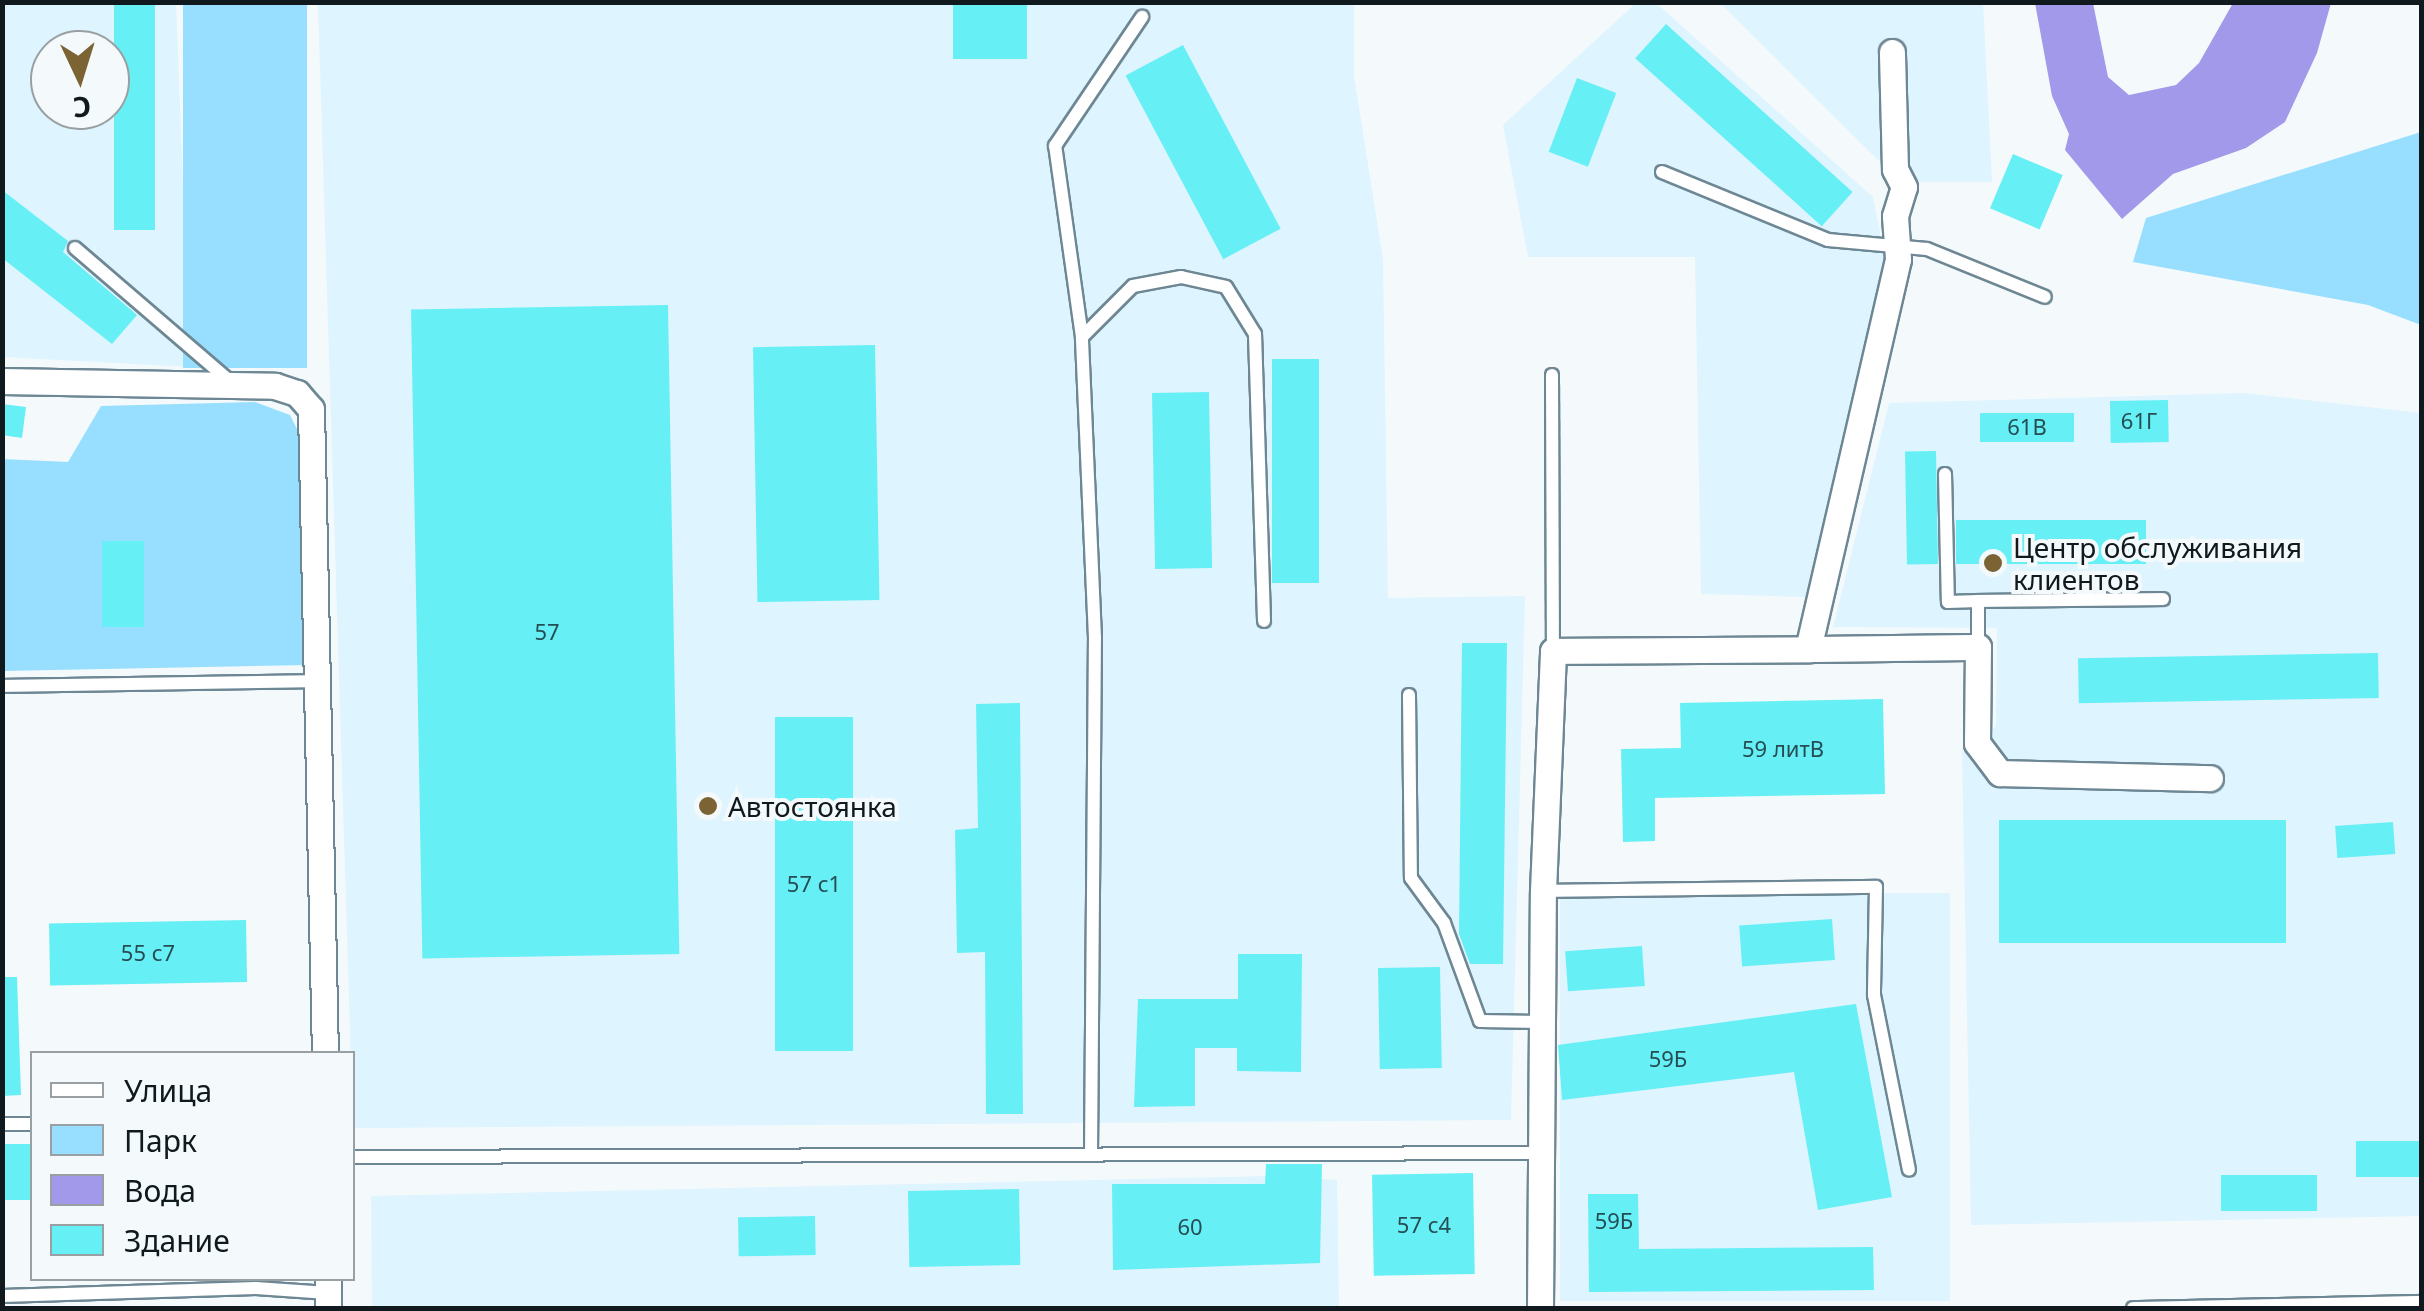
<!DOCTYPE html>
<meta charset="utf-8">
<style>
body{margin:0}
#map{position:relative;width:2424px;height:1311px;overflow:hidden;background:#f4fafc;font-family:"Noto Sans",sans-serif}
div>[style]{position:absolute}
.built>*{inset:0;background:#def4fe;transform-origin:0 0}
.green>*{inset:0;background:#98deff;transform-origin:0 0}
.water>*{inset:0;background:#a299eb}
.building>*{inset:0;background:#67eff6;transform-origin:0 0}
.roads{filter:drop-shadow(2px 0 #6e8794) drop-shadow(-2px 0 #6e8794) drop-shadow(0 2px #6e8794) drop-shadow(0 -2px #6e8794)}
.lane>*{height:12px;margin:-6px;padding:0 6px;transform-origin:6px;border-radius:6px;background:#fff}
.street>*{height:25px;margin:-12.5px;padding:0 12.5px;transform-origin:12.5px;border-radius:12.5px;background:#fff}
.dots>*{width:28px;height:28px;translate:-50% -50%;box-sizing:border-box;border:5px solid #f4fafc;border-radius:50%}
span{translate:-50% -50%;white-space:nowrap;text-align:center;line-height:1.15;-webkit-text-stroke:8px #f4fafc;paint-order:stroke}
.number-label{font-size:22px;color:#254e54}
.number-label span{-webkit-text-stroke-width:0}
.poi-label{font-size:28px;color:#0f191e}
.left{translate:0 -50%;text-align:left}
.frame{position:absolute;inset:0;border:5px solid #0f191e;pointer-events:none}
.legend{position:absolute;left:30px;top:1051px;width:325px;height:230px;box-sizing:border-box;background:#f4fafc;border:2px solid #98a0a3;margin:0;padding:12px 18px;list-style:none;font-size:30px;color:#0f191e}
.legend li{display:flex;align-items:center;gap:20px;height:50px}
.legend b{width:50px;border:2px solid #98a0a3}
.north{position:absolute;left:30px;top:30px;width:100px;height:100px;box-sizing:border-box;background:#f4fafc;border:2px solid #98a0a3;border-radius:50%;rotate:176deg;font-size:28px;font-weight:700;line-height:40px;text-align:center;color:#0f191e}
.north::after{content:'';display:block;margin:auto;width:35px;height:45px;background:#7c6334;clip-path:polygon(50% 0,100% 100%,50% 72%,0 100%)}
</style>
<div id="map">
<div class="built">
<div style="clip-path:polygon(evenodd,2px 3px,176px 3px,190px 367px,3px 357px,2px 3px,50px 50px,110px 50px,110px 110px,50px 110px,50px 50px)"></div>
<div style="clip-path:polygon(318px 3px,1354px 3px,1354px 76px,1383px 259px,1388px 598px,1525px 596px,1511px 1120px,353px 1128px)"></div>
<div style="clip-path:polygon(1636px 3px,1656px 3px,1873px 197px,1885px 259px,1806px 597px,1701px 594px,1695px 257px,1528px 257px,1503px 125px)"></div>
<div style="clip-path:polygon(1720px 3px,1983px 3px,1992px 182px,1914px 182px,1877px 159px)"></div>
<div style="clip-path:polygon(2244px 393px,2421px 413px,2421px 1216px,1971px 1225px,1962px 752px,1996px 726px,1997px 628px,1833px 627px,1889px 403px)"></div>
<div style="left:1950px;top:893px;width:408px;height:390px;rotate:90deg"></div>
<div style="clip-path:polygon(1275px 1176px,1337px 1180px,1339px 1308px,372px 1308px,371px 1196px)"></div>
</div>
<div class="green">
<div style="left:183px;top:3px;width:124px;height:365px"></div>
<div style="clip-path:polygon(2421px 132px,2421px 325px,2368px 305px,2133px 262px,2146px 218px)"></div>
<div style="clip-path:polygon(255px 402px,290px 415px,301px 437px,307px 665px,3px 671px,2px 459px,68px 462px,101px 406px)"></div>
</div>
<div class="water">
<div style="clip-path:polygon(2035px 3px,2093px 3px,2108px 77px,2129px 95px,2176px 85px,2199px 63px,2233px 3px,2331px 3px,2317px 53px,2285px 122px,2246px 148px,2173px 174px,2122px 219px,2065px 150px,2069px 134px,2052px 96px)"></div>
</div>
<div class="building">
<div style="left:114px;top:2px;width:41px;height:228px"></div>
<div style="left:953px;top:2px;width:74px;height:57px"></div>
<div style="left:1666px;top:24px;width:251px;height:46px;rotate:42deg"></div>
<div style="left:1183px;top:45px;width:208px;height:65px;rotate:62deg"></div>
<div style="left:1577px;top:78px;width:42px;height:79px;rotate:21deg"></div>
<div style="left:2013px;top:154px;width:54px;height:59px;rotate:23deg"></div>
<div style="clip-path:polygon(2px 190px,68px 241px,63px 252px,137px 315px,112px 344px,2px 258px)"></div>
<div style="left:668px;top:305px;width:649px;height:257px;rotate:89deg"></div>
<div style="left:875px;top:345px;width:255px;height:122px;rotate:89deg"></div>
<div style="left:1272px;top:359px;width:47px;height:224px"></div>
<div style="left:1209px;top:392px;width:176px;height:57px;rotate:89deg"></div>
<div style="left:2168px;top:400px;width:42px;height:58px;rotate:89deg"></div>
<div style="clip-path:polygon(2px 404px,26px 407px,22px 438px,2px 435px)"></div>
<div style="left:1980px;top:413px;width:94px;height:29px"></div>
<div style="left:1936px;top:451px;width:113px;height:31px;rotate:89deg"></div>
<div style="left:2146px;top:520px;width:44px;height:190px;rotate:90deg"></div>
<div style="left:102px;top:541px;width:42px;height:86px"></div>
<div style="clip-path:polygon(1462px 643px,1507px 643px,1503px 964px,1470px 964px,1459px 934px)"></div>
<div style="left:2378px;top:653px;width:45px;height:300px;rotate:89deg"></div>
<div style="clip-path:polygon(1883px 699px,1885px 794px,1655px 798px,1655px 841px,1623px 842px,1621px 749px,1681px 748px,1680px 703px)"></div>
<div style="clip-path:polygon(1020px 703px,1023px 1114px,986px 1114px,985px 952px,957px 953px,955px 830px,978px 828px,976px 704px)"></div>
<div style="left:775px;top:717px;width:78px;height:334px"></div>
<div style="left:2286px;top:820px;width:123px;height:287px;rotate:90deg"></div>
<div style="left:2393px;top:822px;width:32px;height:58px;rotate:86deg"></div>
<div style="left:1832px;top:919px;width:41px;height:93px;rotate:86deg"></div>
<div style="left:246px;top:920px;width:62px;height:197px;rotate:89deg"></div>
<div style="left:1642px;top:946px;width:40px;height:77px;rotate:86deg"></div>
<div style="clip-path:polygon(1238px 954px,1302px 954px,1301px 1072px,1237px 1071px,1237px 1048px,1195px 1048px,1195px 1106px,1134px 1107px,1138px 999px,1238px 999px)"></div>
<div style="left:1440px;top:967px;width:101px;height:62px;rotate:89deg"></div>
<div style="clip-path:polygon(2px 977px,17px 977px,21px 1095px,2px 1096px)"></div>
<div style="clip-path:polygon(1856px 1004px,1892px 1197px,1818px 1210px,1794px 1072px,1562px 1100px,1558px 1045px)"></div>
<div style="left:2422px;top:1141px;width:36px;height:66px;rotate:90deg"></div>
<div style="left:2px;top:1144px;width:30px;height:56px"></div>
<div style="clip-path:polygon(1266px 1164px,1322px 1164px,1320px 1263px,1113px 1270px,1112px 1184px,1265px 1184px)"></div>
<div style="left:1473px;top:1173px;width:101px;height:101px;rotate:89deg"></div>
<div style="left:2317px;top:1175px;width:36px;height:96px;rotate:90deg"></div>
<div style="left:1019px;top:1189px;width:76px;height:111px;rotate:89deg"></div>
<div style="clip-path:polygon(1588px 1194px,1638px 1194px,1639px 1249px,1873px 1247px,1874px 1290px,1589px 1292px)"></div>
<div style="left:815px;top:1216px;width:39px;height:77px;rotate:89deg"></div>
</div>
<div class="roads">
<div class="lane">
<div style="left:1662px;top:172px;width:179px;rotate:22.3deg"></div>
<div style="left:1828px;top:240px;width:99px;rotate:5.2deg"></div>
<div style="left:1927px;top:249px;width:127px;rotate:22.1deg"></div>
<div style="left:75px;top:248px;width:207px;rotate:40.7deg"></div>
<div style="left:1082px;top:337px;width:72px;rotate:-45deg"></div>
<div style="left:1133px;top:286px;width:49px;rotate:-10.6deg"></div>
<div style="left:1181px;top:277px;width:46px;rotate:12.5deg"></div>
<div style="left:1226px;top:287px;width:55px;rotate:58.3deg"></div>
<div style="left:1255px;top:334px;width:287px;rotate:88.2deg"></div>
<div style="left:1552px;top:375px;width:276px;rotate:89.8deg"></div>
<div style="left:1945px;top:474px;width:128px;rotate:88.7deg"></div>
<div style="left:1948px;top:602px;width:30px;rotate:-2deg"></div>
<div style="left:1978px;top:647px;width:46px;rotate:-90deg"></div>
<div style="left:1978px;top:601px;width:185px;rotate:-0.6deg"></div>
<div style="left:2px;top:686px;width:316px;rotate:-0.9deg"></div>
<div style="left:1409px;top:695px;width:183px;rotate:89.4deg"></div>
<div style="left:1411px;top:878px;width:56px;rotate:53.7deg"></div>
<div style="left:1444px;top:923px;width:104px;rotate:69.8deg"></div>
<div style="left:1480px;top:1021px;width:60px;rotate:1deg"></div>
<div style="left:1543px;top:891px;width:333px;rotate:-0.7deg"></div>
<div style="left:1876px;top:887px;width:108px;rotate:91.1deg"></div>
<div style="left:1874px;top:995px;width:178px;rotate:78.7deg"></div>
<div style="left:2px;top:1124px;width:30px"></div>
<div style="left:1091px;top:1154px;width:516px;rotate:-89.56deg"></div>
<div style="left:1095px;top:638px;width:301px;rotate:-92.5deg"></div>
<div style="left:1082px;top:337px;width:193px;rotate:-98deg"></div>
<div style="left:1055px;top:146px;width:156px;rotate:-56deg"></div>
<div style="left:352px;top:1157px;width:1187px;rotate:-0.19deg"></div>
<div style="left:2px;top:1296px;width:254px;rotate:-1.8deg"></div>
<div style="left:256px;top:1288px;width:72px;rotate:4deg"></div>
<div style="left:2133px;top:1308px;width:289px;rotate:-1.2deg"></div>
</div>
<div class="street">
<div style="left:2px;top:381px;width:273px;rotate:1deg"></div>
<div style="left:275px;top:386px;width:23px;rotate:18deg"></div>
<div style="left:297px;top:393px;width:21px;rotate:49deg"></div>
<div style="left:311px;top:409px;width:645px;rotate:88.76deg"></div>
<div style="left:1808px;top:649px;width:170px;rotate:-0.7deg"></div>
<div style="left:1978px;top:647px;width:96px;rotate:90.6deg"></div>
<div style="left:1977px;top:743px;width:38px;rotate:53deg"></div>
<div style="left:2000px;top:773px;width:210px;rotate:1.4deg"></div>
<div style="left:328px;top:1278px;width:30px;rotate:90deg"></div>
<div style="left:1540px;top:1308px;width:417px;rotate:-89.6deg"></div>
<div style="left:1543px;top:891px;width:240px;rotate:-87.6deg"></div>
<div style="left:1553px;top:651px;width:255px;rotate:-0.4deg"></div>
<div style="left:1808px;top:649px;width:400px;rotate:-77deg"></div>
<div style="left:1898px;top:259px;width:43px;rotate:-94deg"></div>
<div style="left:1895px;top:216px;width:30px;rotate:-73deg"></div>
<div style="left:1904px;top:187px;width:20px;rotate:-117deg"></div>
<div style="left:1895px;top:169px;width:117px;rotate:-91.5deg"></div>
</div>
</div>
<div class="dots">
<div style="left:1993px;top:563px;background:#7c6334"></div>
<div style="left:708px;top:806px;background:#7c6334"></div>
</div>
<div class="number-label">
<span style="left:2139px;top:421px">61Г</span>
<span style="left:2027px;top:427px">61В</span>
<span style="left:547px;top:632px">57</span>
<span style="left:1783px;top:749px">59 литВ</span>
<span style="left:814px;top:884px">57 с1</span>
<span style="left:148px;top:953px">55 с7</span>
<span style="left:1668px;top:1059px">59Б</span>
<span style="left:1614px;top:1221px">59Б</span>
<span style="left:1424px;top:1225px">57 с4</span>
<span style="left:1190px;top:1227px">60</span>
</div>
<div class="poi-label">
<span class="left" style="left:2013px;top:563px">Центр обслуживания<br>клиентов</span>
<span class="left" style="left:728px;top:806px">Автостоянка</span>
</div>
<div class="frame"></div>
<ul class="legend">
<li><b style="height:12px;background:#fff"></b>Улица</li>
<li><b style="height:28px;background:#98deff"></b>Парк</li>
<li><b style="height:28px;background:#a299eb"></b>Вода</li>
<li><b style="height:28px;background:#67eff6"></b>Здание</li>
</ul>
<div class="north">С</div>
</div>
